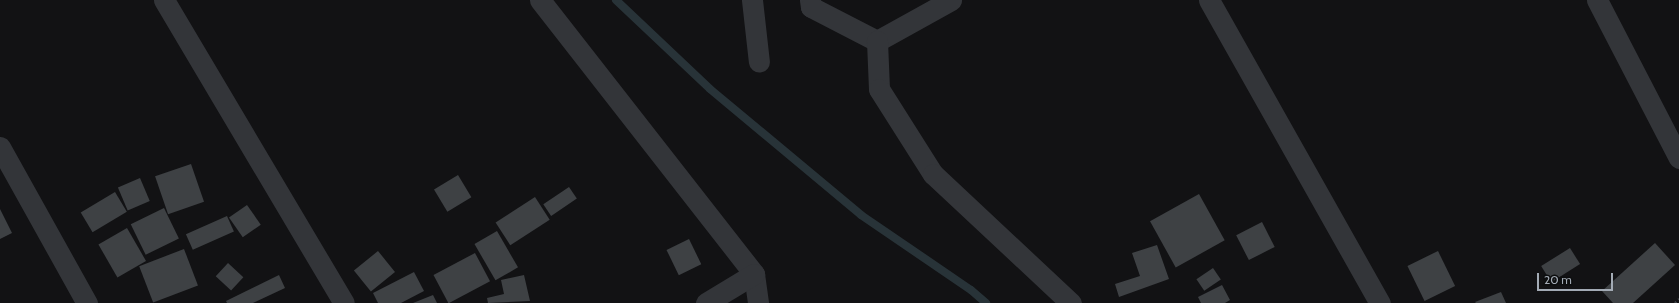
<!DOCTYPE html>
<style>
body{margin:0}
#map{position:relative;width:1679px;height:303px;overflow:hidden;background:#121214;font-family:Cabin,sans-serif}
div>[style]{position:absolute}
.stream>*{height:8px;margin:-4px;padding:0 4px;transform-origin:4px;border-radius:4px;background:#283338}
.building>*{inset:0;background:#3e4144;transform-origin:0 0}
.path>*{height:2.5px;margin-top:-1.25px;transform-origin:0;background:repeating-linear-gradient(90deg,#393c40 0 2px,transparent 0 5px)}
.minor>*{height:21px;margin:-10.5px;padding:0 10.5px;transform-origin:10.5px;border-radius:10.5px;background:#333539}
span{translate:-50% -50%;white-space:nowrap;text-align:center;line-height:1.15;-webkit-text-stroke:3.5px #0d0e0f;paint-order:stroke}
.scale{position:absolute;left:1537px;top:273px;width:76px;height:18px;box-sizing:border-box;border:2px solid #a3abb5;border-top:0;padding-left:5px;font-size:12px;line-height:14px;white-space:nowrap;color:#a3abb5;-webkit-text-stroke:3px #0d0e0f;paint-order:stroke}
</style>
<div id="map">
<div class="stream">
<div style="left:616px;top:0;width:129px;rotate:43.4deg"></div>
<div style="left:710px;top:89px;width:197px;rotate:39.8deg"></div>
<div style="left:861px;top:215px;width:133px;rotate:34.3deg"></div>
<div style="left:971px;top:290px;width:20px;rotate:41deg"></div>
</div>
<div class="building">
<div style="left:191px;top:164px;width:40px;height:38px;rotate:71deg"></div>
<div style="left:458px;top:175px;width:26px;height:28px;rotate:59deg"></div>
<div style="left:140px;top:178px;width:25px;height:24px;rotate:67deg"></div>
<div style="left:569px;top:187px;width:14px;height:31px;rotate:56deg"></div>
<div style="left:115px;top:192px;width:23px;height:40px;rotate:59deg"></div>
<div style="left:1199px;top:194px;width:53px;height:56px;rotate:61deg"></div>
<div style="left:535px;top:197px;width:27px;height:47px;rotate:57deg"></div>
<div style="left:247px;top:205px;width:24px;height:22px;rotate:55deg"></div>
<div style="left:164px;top:208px;width:34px;height:37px;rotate:64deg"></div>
<div style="clip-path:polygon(0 209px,12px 233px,0 239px)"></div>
<div style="left:227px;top:216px;width:17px;height:45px;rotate:66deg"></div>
<div style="left:1262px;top:222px;width:28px;height:29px;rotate:63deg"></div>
<div style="left:127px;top:228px;width:38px;height:33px;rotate:60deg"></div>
<div style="left:497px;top:231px;width:42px;height:26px;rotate:60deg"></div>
<div style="left:689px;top:239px;width:28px;height:25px;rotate:64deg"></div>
<div style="clip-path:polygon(1655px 243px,1675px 265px,1633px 303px,1613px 303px,1602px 291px)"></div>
<div style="clip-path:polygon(1157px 245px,1169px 279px,1119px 297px,1115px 284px,1140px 276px,1132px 253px)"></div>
<div style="left:1570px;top:248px;width:19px;height:34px;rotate:58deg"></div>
<div style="left:184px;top:249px;width:39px;height:48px;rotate:69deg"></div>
<div style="left:378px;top:251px;width:27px;height:31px;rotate:51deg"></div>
<div style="left:1438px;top:251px;width:39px;height:34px;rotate:64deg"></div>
<div style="left:475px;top:253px;width:32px;height:47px;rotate:62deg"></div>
<div style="left:228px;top:263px;width:21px;height:18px;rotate:43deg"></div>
<div style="left:1213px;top:268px;width:14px;height:20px;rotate:56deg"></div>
<div style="clip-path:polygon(414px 272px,424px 291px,401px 303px,378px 303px,373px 293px)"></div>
<div style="clip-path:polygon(279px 275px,285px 288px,253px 303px,227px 303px,226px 301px)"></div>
<div style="clip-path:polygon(524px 275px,530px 301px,488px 303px,487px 298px,504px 294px,501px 280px)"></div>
<div style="clip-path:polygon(1222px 285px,1230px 300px,1225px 303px,1201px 303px,1198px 297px)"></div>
<div style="clip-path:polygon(1501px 292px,1506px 303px,1476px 303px,1475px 302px)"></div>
<div style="clip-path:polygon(433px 295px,437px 303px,413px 303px)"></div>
</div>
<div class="path">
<div style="left:1675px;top:303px;width:6px;rotate:-45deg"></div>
</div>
<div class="minor">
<div style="left:164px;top:0;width:352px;rotate:59.3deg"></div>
<div style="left:540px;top:0;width:348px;rotate:52deg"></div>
<div style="left:754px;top:274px;width:29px;rotate:82deg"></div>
<div style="left:752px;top:0;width:62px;rotate:83.6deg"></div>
<div style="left:810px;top:0;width:7px;rotate:82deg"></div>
<div style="left:811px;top:7px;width:74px;rotate:27.3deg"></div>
<div style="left:951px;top:0;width:85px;rotate:151deg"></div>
<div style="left:877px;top:41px;width:48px;rotate:87.6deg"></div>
<div style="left:879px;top:89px;width:101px;rotate:57.6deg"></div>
<div style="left:933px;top:174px;width:189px;rotate:43.1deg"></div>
<div style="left:1209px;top:0;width:348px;rotate:60.6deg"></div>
<div style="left:1597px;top:0;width:178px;rotate:62.6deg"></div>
<div style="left:0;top:147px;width:179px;rotate:60.9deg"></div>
<div style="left:706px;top:303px;width:56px;rotate:-31.1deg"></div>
</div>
<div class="scale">20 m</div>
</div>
